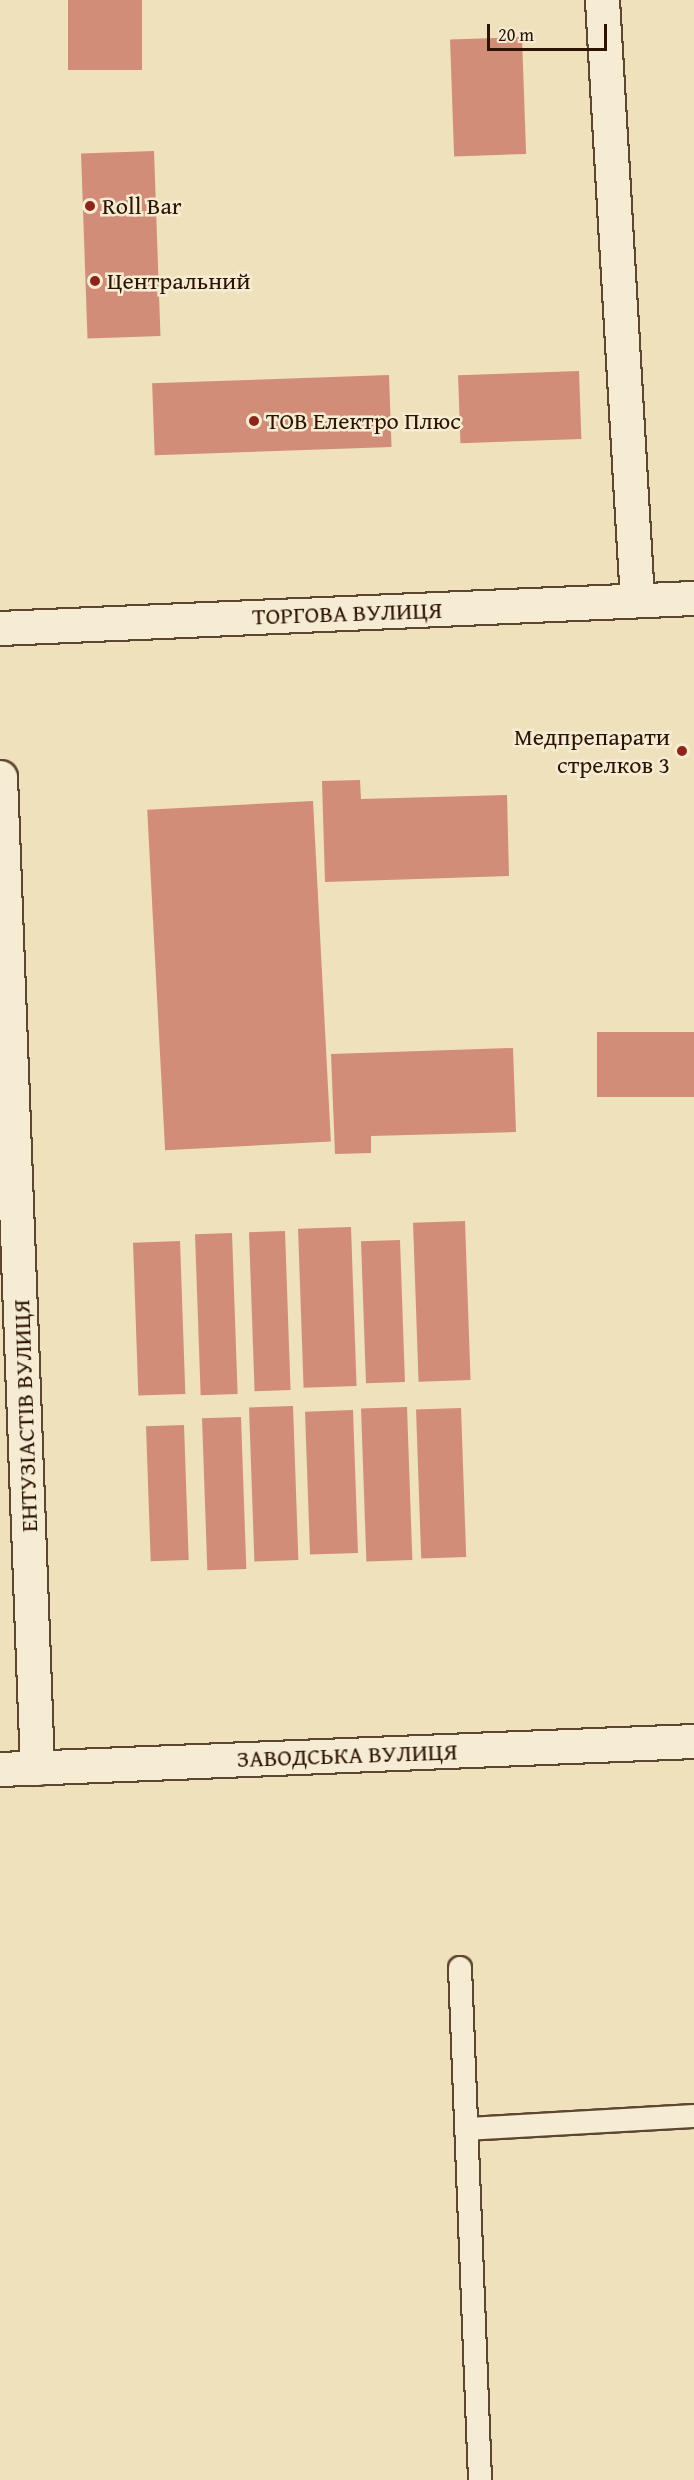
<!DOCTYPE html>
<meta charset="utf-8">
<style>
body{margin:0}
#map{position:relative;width:694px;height:2480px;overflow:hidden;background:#efe1bb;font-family:"Gentium Book Plus",serif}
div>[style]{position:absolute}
.building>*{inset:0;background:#d18d77;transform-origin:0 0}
.roads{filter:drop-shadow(2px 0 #5e4730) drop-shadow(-2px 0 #5e4730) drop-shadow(0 2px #5e4730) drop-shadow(0 -2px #5e4730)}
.service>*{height:22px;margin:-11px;padding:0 11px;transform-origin:11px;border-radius:11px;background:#f5ecd3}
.minor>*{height:33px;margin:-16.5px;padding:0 16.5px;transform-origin:16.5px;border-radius:16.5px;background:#f5ecd3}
.dots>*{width:16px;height:16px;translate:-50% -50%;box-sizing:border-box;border:3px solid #f5ecd3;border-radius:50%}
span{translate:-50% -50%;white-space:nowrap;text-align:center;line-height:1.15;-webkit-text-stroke:5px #f5ecd3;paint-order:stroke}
.poi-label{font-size:24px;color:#2d1401}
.left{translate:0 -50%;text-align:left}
.right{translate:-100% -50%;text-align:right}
.street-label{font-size:24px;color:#2d1401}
.scale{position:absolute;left:487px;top:24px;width:120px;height:27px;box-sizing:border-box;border:3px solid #2d1401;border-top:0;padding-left:8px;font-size:18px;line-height:21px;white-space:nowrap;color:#2d1401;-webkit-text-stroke:4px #f5ecd3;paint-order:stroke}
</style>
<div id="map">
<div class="building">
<div style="left:68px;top:0;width:74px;height:70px"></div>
<div style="left:522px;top:37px;width:117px;height:72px;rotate:88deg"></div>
<div style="left:154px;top:151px;width:185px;height:73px;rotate:88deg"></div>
<div style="left:579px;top:371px;width:68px;height:121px;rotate:88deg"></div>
<div style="left:389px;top:375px;width:72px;height:237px;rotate:88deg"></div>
<div style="clip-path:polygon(360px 780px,361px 799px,507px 795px,509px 876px,325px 882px,322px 781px)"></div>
<div style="left:313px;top:801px;width:341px;height:166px;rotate:87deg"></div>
<div style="left:694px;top:1032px;width:65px;height:97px;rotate:90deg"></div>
<div style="clip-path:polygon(513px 1048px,516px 1132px,371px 1136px,371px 1153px,335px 1154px,331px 1054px)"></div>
<div style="left:465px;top:1221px;width:159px;height:52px;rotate:88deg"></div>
<div style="left:351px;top:1227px;width:159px;height:53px;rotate:88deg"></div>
<div style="left:285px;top:1231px;width:159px;height:36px;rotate:88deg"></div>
<div style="left:232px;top:1233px;width:161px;height:37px;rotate:88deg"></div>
<div style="left:400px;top:1240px;width:142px;height:39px;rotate:88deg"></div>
<div style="left:180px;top:1241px;width:153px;height:47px;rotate:88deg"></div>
<div style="left:293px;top:1406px;width:154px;height:44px;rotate:88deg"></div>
<div style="left:407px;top:1407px;width:153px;height:46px;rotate:88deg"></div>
<div style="left:461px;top:1408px;width:149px;height:45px;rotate:88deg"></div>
<div style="left:353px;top:1410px;width:143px;height:48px;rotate:88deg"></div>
<div style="left:241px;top:1417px;width:152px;height:39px;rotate:88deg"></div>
<div style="left:184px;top:1425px;width:135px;height:38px;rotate:88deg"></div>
</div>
<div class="roads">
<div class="service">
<div style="left:460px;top:1968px;width:512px;rotate:87.76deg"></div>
<div style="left:467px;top:2129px;width:227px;rotate:-3.3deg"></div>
</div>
<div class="minor">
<div style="left:602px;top:0;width:601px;rotate:86.66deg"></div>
<div style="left:0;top:628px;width:695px;rotate:-2.48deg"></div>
<div style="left:0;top:777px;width:992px;rotate:87.86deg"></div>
<div style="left:0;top:1769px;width:695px;rotate:-2.31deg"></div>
</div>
</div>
<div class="dots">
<div style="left:90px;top:206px;background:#8f2418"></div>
<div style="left:95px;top:281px;background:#8f2418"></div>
<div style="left:254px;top:421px;background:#8f2418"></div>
<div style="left:682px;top:751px;background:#8f2418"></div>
</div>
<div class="poi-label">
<span class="left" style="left:102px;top:206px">Roll Bar</span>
<span class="left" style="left:107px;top:281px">Центральний</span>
<span class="left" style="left:266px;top:421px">ТОВ Електро Плюс</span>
<span class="right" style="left:670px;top:751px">Медпрепарати<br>стрелков 3</span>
</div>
<div class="street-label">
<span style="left:347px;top:613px;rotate:-2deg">ТОРГОВА ВУЛИЦЯ</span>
<span style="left:25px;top:1416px;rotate:-92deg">ЕНТУЗІАСТІВ ВУЛИЦЯ</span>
<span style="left:347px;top:1755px;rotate:-2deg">ЗАВОДСЬКА ВУЛИЦЯ</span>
</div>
<div class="scale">20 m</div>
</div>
